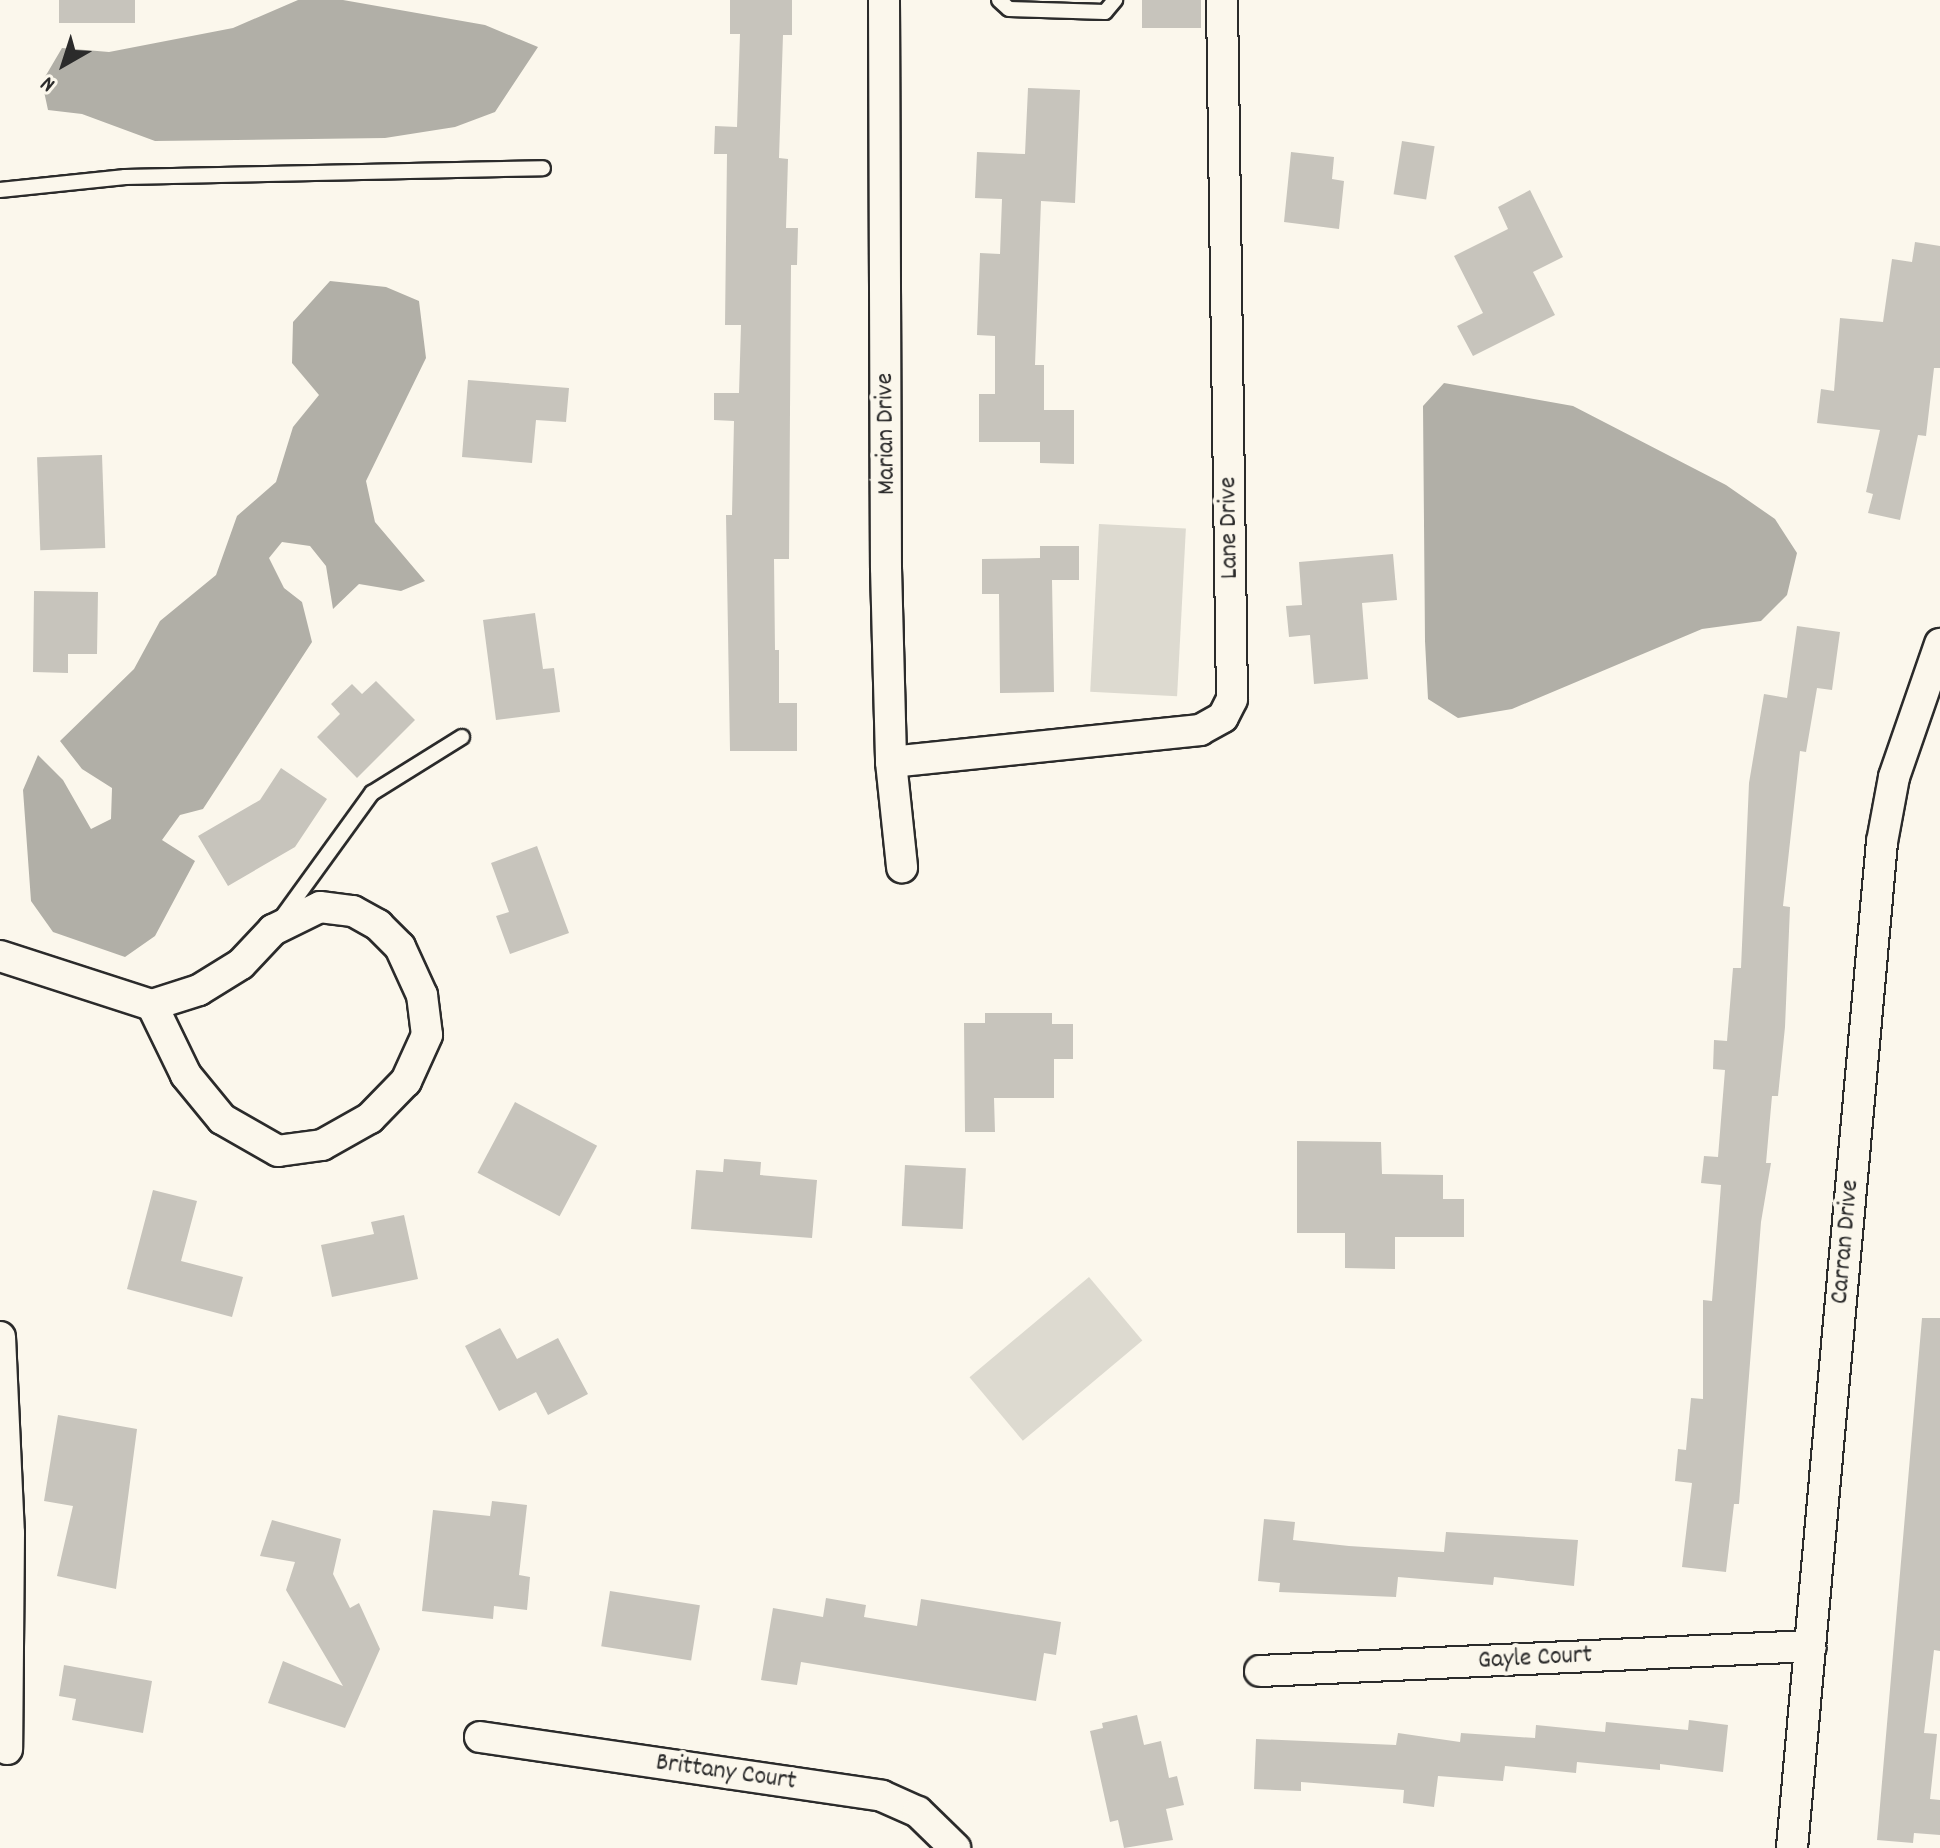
<!DOCTYPE html>
<style>
body{margin:0}
#map{position:relative;width:1940px;height:1848px;overflow:hidden;background:#fbf7ec;font-family:Dekko,sans-serif}
div>[style]{position:absolute}
.green>*{inset:0;background:#dddad0;transform-origin:0 0}
.water>*{inset:0;background:#b1afa7}
.building>*{inset:0;background:#c7c4bc;transform-origin:0 0}
.roads{filter:drop-shadow(2px 0 #2b2b2b) drop-shadow(-2px 0 #2b2b2b) drop-shadow(0 2px #2b2b2b) drop-shadow(0 -2px #2b2b2b)}
.lane>*{height:14px;margin:-7px;padding:0 7px;transform-origin:7px;border-radius:7px;background:#fbf7ec}
.street>*{height:30px;margin:-15px;padding:0 15px;transform-origin:15px;border-radius:15px;background:#fbf7ec}
span{translate:-50% -50%;white-space:nowrap;text-align:center;line-height:1.15;-webkit-text-stroke:8px #fbf7ec;paint-order:stroke}
.street-label{font-size:26px;color:#2b2b2b}
.north{position:absolute;left:24px;top:24px;width:80px;height:80px;-webkit-text-stroke:6px #fbf7ec;paint-order:stroke;rotate:219deg;font-size:22px;font-weight:700;line-height:32px;text-align:center;color:#2b2b2b}
.north::after{content:'';display:block;margin:auto;width:28px;height:36px;background:#2b2b2b;clip-path:polygon(50% 0,100% 100%,50% 72%,0 100%)}
</style>
<div id="map">
<div class="green">
<div style="left:1099px;top:524px;width:87px;height:168px;rotate:3deg"></div>
<div style="left:1089px;top:1277px;width:83px;height:156px;rotate:50deg"></div>
</div>
<div class="water">
<div style="clip-path:polygon(298px 0,343px 0,485px 25px,538px 47px,495px 112px,455px 127px,385px 138px,155px 141px,82px 114px,48px 110px,42px 82px,62px 48px,109px 52px,233px 28px)"></div>
<div style="clip-path:polygon(330px 281px,386px 287px,419px 301px,426px 358px,366px 481px,375px 522px,425px 581px,401px 591px,359px 584px,333px 609px,326px 566px,310px 546px,282px 542px,269px 558px,284px 588px,302px 602px,312px 642px,203px 809px,180px 815px,162px 840px,195px 861px,155px 936px,125px 957px,53px 932px,31px 901px,23px 790px,38px 755px,63px 780px,91px 829px,111px 819px,112px 788px,82px 769px,60px 741px,134px 669px,160px 621px,216px 575px,237px 516px,276px 482px,293px 427px,319px 395px,292px 363px,293px 322px)"></div>
<div style="clip-path:polygon(1444px 383px,1573px 406px,1726px 485px,1775px 519px,1797px 553px,1787px 595px,1761px 621px,1702px 629px,1512px 709px,1458px 718px,1428px 699px,1425px 641px,1423px 406px)"></div>
</div>
<div class="building">
<div style="left:59px;top:0;width:76px;height:23px"></div>
<div style="clip-path:polygon(730px 0,792px 0,792px 35px,783px 35px,779px 158px,788px 159px,786px 228px,798px 228px,797px 265px,791px 265px,789px 559px,774px 559px,775px 650px,779px 650px,779px 703px,797px 703px,797px 751px,730px 751px,726px 515px,732px 515px,734px 421px,714px 420px,714px 393px,739px 393px,741px 325px,725px 325px,727px 154px,714px 154px,715px 126px,737px 127px,740px 34px,730px 34px)"></div>
<div style="left:1142px;top:0;width:59px;height:28px"></div>
<div style="clip-path:polygon(1028px 88px,1080px 90px,1075px 203px,1041px 201px,1035px 365px,1044px 365px,1044px 410px,1074px 410px,1074px 464px,1040px 463px,1040px 442px,979px 442px,979px 394px,995px 394px,995px 336px,977px 335px,980px 253px,1000px 254px,1002px 199px,975px 198px,977px 152px,1025px 154px)"></div>
<div style="left:1402px;top:141px;width:33px;height:54px;rotate:9deg"></div>
<div style="clip-path:polygon(1291px 152px,1334px 157px,1332px 179px,1344px 181px,1339px 229px,1284px 222px)"></div>
<div style="clip-path:polygon(1530px 190px,1563px 257px,1533px 272px,1555px 315px,1473px 356px,1457px 326px,1483px 313px,1454px 256px,1508px 229px,1498px 207px)"></div>
<div style="clip-path:polygon(1915px 242px,1940px 246px,1940px 368px,1934px 368px,1926px 436px,1918px 435px,1900px 520px,1868px 513px,1873px 494px,1866px 492px,1880px 430px,1817px 423px,1821px 389px,1834px 391px,1840px 318px,1883px 322px,1892px 259px,1912px 262px)"></div>
<div style="clip-path:polygon(468px 380px,569px 388px,566px 422px,536px 420px,532px 463px,462px 457px)"></div>
<div style="left:102px;top:455px;width:93px;height:65px;rotate:88deg"></div>
<div style="clip-path:polygon(1040px 546px,1079px 546px,1079px 580px,1052px 580px,1054px 692px,1000px 693px,999px 594px,982px 594px,982px 559px,1040px 558px)"></div>
<div style="clip-path:polygon(1393px 554px,1397px 600px,1362px 603px,1368px 679px,1314px 684px,1310px 635px,1289px 637px,1286px 606px,1302px 605px,1299px 562px)"></div>
<div style="clip-path:polygon(34px 591px,98px 592px,97px 654px,68px 654px,68px 673px,33px 672px)"></div>
<div style="clip-path:polygon(535px 613px,543px 669px,554px 668px,560px 712px,496px 720px,483px 620px)"></div>
<div style="clip-path:polygon(1797px 626px,1840px 632px,1832px 690px,1817px 688px,1806px 752px,1800px 751px,1783px 906px,1790px 907px,1785px 1027px,1778px 1096px,1772px 1096px,1766px 1163px,1771px 1163px,1761px 1222px,1739px 1504px,1734px 1504px,1726px 1572px,1682px 1567px,1692px 1483px,1675px 1481px,1678px 1449px,1686px 1450px,1691px 1398px,1703px 1399px,1703px 1300px,1712px 1301px,1721px 1185px,1701px 1183px,1704px 1156px,1718px 1157px,1725px 1070px,1713px 1069px,1714px 1040px,1727px 1041px,1733px 968px,1741px 968px,1749px 783px,1764px 694px,1787px 698px)"></div>
<div style="clip-path:polygon(376px 681px,415px 720px,357px 778px,317px 737px,340px 714px,331px 704px,352px 684px,362px 694px)"></div>
<div style="clip-path:polygon(281px 768px,327px 799px,295px 847px,228px 886px,198px 836px,260px 800px)"></div>
<div style="clip-path:polygon(537px 846px,569px 933px,510px 954px,496px 916px,509px 912px,491px 863px)"></div>
<div style="clip-path:polygon(985px 1013px,1052px 1013px,1052px 1024px,1073px 1024px,1073px 1059px,1054px 1059px,1054px 1098px,994px 1098px,995px 1132px,965px 1132px,964px 1023px,985px 1023px)"></div>
<div style="left:515px;top:1102px;width:93px;height:80px;rotate:28deg"></div>
<div style="clip-path:polygon(1297px 1141px,1381px 1142px,1382px 1174px,1443px 1175px,1443px 1199px,1464px 1199px,1464px 1237px,1395px 1237px,1395px 1269px,1345px 1268px,1345px 1233px,1297px 1233px)"></div>
<div style="clip-path:polygon(724px 1159px,761px 1162px,760px 1175px,817px 1180px,812px 1238px,691px 1229px,696px 1170px,723px 1172px)"></div>
<div style="left:905px;top:1165px;width:61px;height:61px;rotate:3deg"></div>
<div style="clip-path:polygon(153px 1190px,197px 1201px,181px 1261px,243px 1277px,232px 1317px,127px 1289px)"></div>
<div style="clip-path:polygon(404px 1215px,418px 1279px,332px 1297px,321px 1245px,374px 1234px,371px 1222px)"></div>
<div style="clip-path:polygon(1922px 1318px,1940px 1318px,1940px 1651px,1934px 1650px,1924px 1733px,1937px 1734px,1930px 1799px,1940px 1800px,1940px 1835px,1914px 1833px,1913px 1843px,1877px 1840px)"></div>
<div style="clip-path:polygon(500px 1328px,517px 1359px,558px 1338px,588px 1394px,548px 1415px,536px 1392px,499px 1411px,465px 1346px)"></div>
<div style="clip-path:polygon(58px 1415px,137px 1429px,116px 1589px,57px 1576px,73px 1506px,44px 1501px)"></div>
<div style="clip-path:polygon(492px 1501px,527px 1505px,519px 1575px,530px 1577px,527px 1610px,494px 1606px,493px 1619px,422px 1611px,433px 1510px,490px 1516px)"></div>
<div style="clip-path:polygon(1264px 1519px,1295px 1522px,1293px 1540px,1349px 1546px,1444px 1552px,1446px 1532px,1578px 1540px,1574px 1586px,1494px 1577px,1493px 1585px,1398px 1577px,1396px 1597px,1279px 1592px,1280px 1583px,1258px 1581px)"></div>
<div style="clip-path:polygon(272px 1520px,341px 1539px,333px 1574px,350px 1608px,359px 1603px,380px 1649px,345px 1728px,268px 1703px,283px 1661px,343px 1686px,286px 1590px,295px 1562px,260px 1556px)"></div>
<div style="left:610px;top:1591px;width:91px;height:56px;rotate:9deg"></div>
<div style="clip-path:polygon(826px 1598px,866px 1605px,864px 1617px,917px 1626px,921px 1599px,1061px 1622px,1056px 1655px,1044px 1653px,1036px 1701px,801px 1662px,797px 1685px,761px 1680px,773px 1608px,823px 1617px)"></div>
<div style="clip-path:polygon(64px 1665px,152px 1681px,143px 1733px,72px 1720px,76px 1699px,59px 1696px)"></div>
<div style="clip-path:polygon(1137px 1715px,1144px 1745px,1161px 1741px,1169px 1778px,1177px 1776px,1184px 1805px,1166px 1809px,1173px 1840px,1124px 1848px,1118px 1820px,1110px 1822px,1090px 1731px,1103px 1728px,1102px 1723px)"></div>
<div style="clip-path:polygon(1689px 1720px,1728px 1725px,1723px 1772px,1660px 1764px,1660px 1770px,1577px 1762px,1576px 1773px,1505px 1766px,1503px 1781px,1438px 1776px,1434px 1807px,1403px 1803px,1404px 1790px,1301px 1782px,1301px 1791px,1254px 1789px,1256px 1739px,1396px 1745px,1398px 1733px,1460px 1742px,1461px 1733px,1535px 1738px,1536px 1725px,1605px 1732px,1606px 1722px,1688px 1730px)"></div>
</div>
<div class="roads">
<div class="lane">
<div style="left:999px;top:0;width:13px;rotate:42deg"></div>
<div style="left:1009px;top:9px;width:96px;rotate:1.8deg"></div>
<div style="left:1105px;top:12px;width:16px;rotate:-50deg"></div>
<div style="left:0;top:190px;width:126px;rotate:-5.9deg"></div>
<div style="left:125px;top:177px;width:418px;rotate:-1.2deg"></div>
<div style="left:280px;top:920px;width:157px;rotate:-54.1deg"></div>
<div style="left:372px;top:793px;width:106px;rotate:-31.9deg"></div>
</div>
<div class="street">
<div style="left:884px;top:0;width:568px;rotate:89.8deg"></div>
<div style="left:886px;top:568px;width:194px;rotate:88.5deg"></div>
<div style="left:891px;top:762px;width:106px;rotate:84deg"></div>
<div style="left:891px;top:762px;width:311px;rotate:-5.9deg"></div>
<div style="left:1200px;top:730px;width:26px;rotate:-29deg"></div>
<div style="left:1223px;top:717px;width:20px;rotate:-63deg"></div>
<div style="left:1232px;top:699px;width:699px;rotate:-90.82deg"></div>
<div style="left:0;top:956px;width:160px;rotate:17.9deg"></div>
<div style="left:152px;top:1005px;width:49px;rotate:-17.7deg"></div>
<div style="left:199px;top:990px;width:49px;rotate:-31.8deg"></div>
<div style="left:241px;top:964px;width:47px;rotate:-46.7deg"></div>
<div style="left:273px;top:930px;width:52px;rotate:-26.1deg"></div>
<div style="left:320px;top:907px;width:33px;rotate:7deg"></div>
<div style="left:353px;top:911px;width:29px;rotate:29deg"></div>
<div style="left:378px;top:925px;width:31px;rotate:45deg"></div>
<div style="left:400px;top:947px;width:53px;rotate:65.4deg"></div>
<div style="left:422px;top:995px;width:40px;rotate:82.9deg"></div>
<div style="left:427px;top:1035px;width:51px;rotate:114.5deg"></div>
<div style="left:406px;top:1081px;width:52px;rotate:134.2deg"></div>
<div style="left:370px;top:1118px;width:55px;rotate:150.6deg"></div>
<div style="left:322px;top:1145px;width:44px;rotate:172.2deg"></div>
<div style="left:278px;top:1151px;width:64px;rotate:-150.3deg"></div>
<div style="left:222px;top:1119px;width:57px;rotate:-129.3deg"></div>
<div style="left:186px;top:1075px;width:78px;rotate:-115.9deg"></div>
<div style="left:0;top:1337px;width:196px;rotate:87.4deg"></div>
<div style="left:9px;top:1533px;width:216px;rotate:90.5deg"></div>
<div style="left:1260px;top:1671px;width:551px;rotate:-2.6deg"></div>
<div style="left:480px;top:1737px;width:406px;rotate:8.3deg"></div>
<div style="left:882px;top:1796px;width:39px;rotate:24deg"></div>
<div style="left:918px;top:1812px;width:52px;rotate:44.2deg"></div>
<div style="left:1792px;top:1848px;width:1010px;rotate:-84.89deg"></div>
<div style="left:1882px;top:842px;width:66px;rotate:-79.5deg"></div>
<div style="left:1894px;top:777px;width:141px;rotate:-70.9deg"></div>
</div>
</div>
<div class="street-label">
<span style="left:887px;top:434px;rotate:-91deg">Marian Drive</span>
<span style="left:1230px;top:528px;rotate:-91deg">Lane Drive</span>
<span style="left:1846px;top:1242px;rotate:-85deg">Carran Drive</span>
<span style="left:1535px;top:1659px;rotate:-3deg">Gayle Court</span>
<span style="left:726px;top:1773px;rotate:8deg">Brittany Court</span>
</div>
<div class="north">N</div>
</div>
